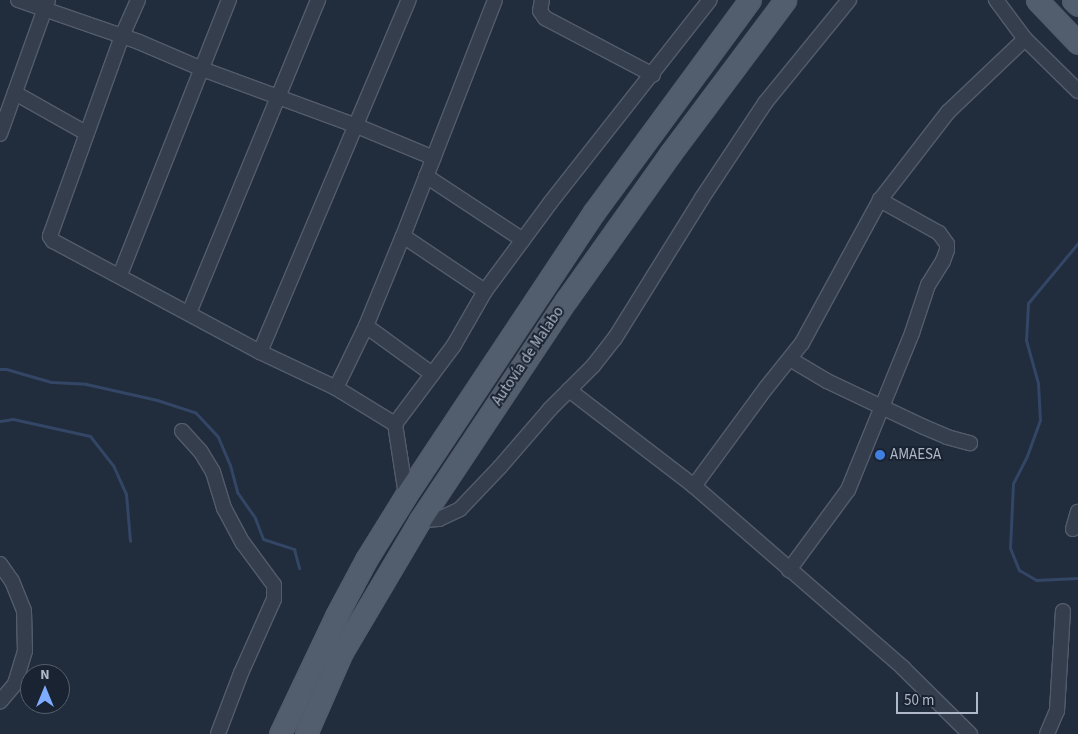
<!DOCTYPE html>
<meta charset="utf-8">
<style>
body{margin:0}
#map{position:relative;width:1078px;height:734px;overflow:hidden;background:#212c3d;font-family:"Source Sans 3",sans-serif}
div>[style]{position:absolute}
.stream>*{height:3px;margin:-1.5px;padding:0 1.5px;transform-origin:1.5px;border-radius:1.5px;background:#334665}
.roads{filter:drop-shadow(1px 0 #535c6b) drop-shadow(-1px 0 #535c6b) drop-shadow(0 1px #535c6b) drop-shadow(0 -1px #535c6b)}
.street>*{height:14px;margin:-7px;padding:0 7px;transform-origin:7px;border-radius:7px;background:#353e4d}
.primary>*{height:21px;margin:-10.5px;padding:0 10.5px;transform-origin:10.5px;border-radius:10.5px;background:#525d6d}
.dots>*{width:14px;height:14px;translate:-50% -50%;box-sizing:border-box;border:2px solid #1a2332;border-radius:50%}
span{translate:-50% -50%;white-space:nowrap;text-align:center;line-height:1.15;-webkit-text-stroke:4px #1a2332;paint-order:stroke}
.street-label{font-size:15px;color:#b0b9c9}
.poi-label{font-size:15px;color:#b0b9c9}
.left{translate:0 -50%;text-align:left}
.north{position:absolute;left:20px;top:664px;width:50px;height:50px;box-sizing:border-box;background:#1a2332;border:1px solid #565f6e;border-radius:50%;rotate:0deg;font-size:14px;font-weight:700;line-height:20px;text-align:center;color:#b0b9c9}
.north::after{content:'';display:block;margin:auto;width:18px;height:22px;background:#7eacff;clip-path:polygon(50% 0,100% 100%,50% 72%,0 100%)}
.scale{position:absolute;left:896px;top:692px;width:82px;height:22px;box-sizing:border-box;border:2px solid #b0b9c9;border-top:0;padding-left:6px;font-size:15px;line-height:18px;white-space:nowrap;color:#b0b9c9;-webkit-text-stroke:4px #1a2332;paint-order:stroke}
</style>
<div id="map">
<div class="stream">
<div style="left:1078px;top:243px;width:78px;rotate:129.8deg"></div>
<div style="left:1028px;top:303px;width:37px;rotate:93deg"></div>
<div style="left:1026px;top:340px;width:45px;rotate:74.4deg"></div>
<div style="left:1038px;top:383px;width:37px;rotate:87deg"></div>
<div style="left:1040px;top:420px;width:38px;rotate:110deg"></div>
<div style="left:1027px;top:456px;width:31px;rotate:117deg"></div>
<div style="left:1013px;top:484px;width:64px;rotate:92.7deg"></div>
<div style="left:1010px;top:548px;width:24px;rotate:68deg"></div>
<div style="left:1019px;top:570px;width:20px;rotate:30deg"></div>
<div style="left:1036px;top:580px;width:42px;rotate:-2.7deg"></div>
<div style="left:0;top:369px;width:6px"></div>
<div style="left:6px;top:369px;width:47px;rotate:16.1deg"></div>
<div style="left:51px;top:382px;width:35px;rotate:3deg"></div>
<div style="left:86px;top:384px;width:73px;rotate:12.7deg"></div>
<div style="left:157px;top:400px;width:40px;rotate:18deg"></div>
<div style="left:195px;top:412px;width:34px;rotate:47deg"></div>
<div style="left:218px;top:437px;width:30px;rotate:67deg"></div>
<div style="left:230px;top:465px;width:28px;rotate:75deg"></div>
<div style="left:237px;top:492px;width:32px;rotate:55deg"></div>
<div style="left:255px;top:518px;width:22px;rotate:69deg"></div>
<div style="left:263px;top:539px;width:33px;rotate:18deg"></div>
<div style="left:294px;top:549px;width:20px;rotate:75deg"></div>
<div style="left:0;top:421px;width:13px;rotate:-9deg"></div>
<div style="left:13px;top:419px;width:79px;rotate:12.4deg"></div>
<div style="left:90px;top:436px;width:37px;rotate:52deg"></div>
<div style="left:113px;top:465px;width:32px;rotate:66deg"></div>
<div style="left:126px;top:494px;width:47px;rotate:85.1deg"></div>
</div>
<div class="roads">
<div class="street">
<div style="left:18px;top:0;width:128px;rotate:19.1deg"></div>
<div style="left:139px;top:42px;width:69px;rotate:23.2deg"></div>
<div style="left:202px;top:69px;width:165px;rotate:20.2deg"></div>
<div style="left:357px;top:126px;width:83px;rotate:22.6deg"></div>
<div style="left:138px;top:0;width:39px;rotate:114deg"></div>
<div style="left:122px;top:36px;width:213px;rotate:109.8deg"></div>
<div style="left:50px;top:236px;width:6px;rotate:59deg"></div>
<div style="left:53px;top:241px;width:235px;rotate:28.2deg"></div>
<div style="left:260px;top:352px;width:84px;rotate:25.3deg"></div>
<div style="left:336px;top:388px;width:69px;rotate:31.4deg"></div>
<div style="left:395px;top:424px;width:99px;rotate:-53.2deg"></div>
<div style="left:454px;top:345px;width:62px;rotate:-60.1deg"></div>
<div style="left:485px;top:291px;width:109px;rotate:-53.5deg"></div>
<div style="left:550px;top:203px;width:258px;rotate:-51.8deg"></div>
<div style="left:542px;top:0;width:11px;rotate:100deg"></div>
<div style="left:540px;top:11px;width:9px;rotate:54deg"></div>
<div style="left:545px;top:18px;width:122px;rotate:27.8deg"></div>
<div style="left:1025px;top:39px;width:74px;rotate:44.5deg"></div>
<div style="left:15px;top:93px;width:81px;rotate:29.4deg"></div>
<div style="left:0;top:134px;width:142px;rotate:-70.3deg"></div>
<div style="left:426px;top:176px;width:116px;rotate:33.4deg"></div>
<div style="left:403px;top:236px;width:99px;rotate:33.9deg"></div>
<div style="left:120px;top:275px;width:296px;rotate:-68.4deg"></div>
<div style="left:189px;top:313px;width:339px;rotate:-67.6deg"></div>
<div style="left:366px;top:326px;width:82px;rotate:36deg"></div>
<div style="left:260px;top:352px;width:382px;rotate:-67.1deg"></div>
<div style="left:790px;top:359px;width:43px;rotate:30.7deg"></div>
<div style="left:827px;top:381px;width:107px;rotate:25.4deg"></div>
<div style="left:924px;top:427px;width:25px;rotate:23deg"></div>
<div style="left:947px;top:437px;width:24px;rotate:15deg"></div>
<div style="left:336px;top:388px;width:69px;rotate:-64.2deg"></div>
<div style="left:366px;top:326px;width:97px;rotate:-67.7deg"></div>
<div style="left:403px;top:236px;width:253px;rotate:-68.7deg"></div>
<div style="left:569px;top:390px;width:158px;rotate:37.5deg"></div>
<div style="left:694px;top:486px;width:277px;rotate:41deg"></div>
<div style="left:903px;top:668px;width:94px;rotate:44.6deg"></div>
<div style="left:395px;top:424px;width:72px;rotate:81.2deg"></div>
<div style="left:182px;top:431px;width:28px;rotate:48deg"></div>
<div style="left:201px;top:452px;width:23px;rotate:59deg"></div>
<div style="left:213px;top:472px;width:38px;rotate:73deg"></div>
<div style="left:224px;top:508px;width:40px;rotate:62deg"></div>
<div style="left:243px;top:543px;width:52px;rotate:53.6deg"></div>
<div style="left:274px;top:585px;width:14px;rotate:90deg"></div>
<div style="left:274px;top:599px;width:81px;rotate:114deg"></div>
<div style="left:241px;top:673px;width:65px;rotate:110.7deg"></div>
<div style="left:694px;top:486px;width:122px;rotate:-53.7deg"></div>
<div style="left:766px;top:388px;width:58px;rotate:-51.3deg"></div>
<div style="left:802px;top:343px;width:163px;rotate:-61.4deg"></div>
<div style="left:880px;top:200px;width:111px;rotate:-52.3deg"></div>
<div style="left:948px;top:112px;width:106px;rotate:-43.5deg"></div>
<div style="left:1025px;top:39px;width:49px;rotate:-126.6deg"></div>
<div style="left:420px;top:520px;width:19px;rotate:-3deg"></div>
<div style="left:439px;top:519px;width:23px;rotate:-25deg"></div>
<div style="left:460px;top:509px;width:58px;rotate:-46.4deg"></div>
<div style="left:500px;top:467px;width:77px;rotate:-49.2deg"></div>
<div style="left:550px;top:409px;width:61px;rotate:-45deg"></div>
<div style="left:593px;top:366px;width:36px;rotate:-52deg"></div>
<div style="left:615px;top:338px;width:165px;rotate:-58.1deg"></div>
<div style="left:702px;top:198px;width:114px;rotate:-56.4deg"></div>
<div style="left:765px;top:103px;width:133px;rotate:-50.8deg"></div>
<div style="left:1073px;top:529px;width:18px;rotate:-74deg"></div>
<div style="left:0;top:564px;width:21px;rotate:55deg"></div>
<div style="left:12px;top:581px;width:32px;rotate:68deg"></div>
<div style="left:24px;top:611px;width:40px;rotate:88.6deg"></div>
<div style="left:25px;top:651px;width:34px;rotate:107deg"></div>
<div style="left:15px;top:684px;width:23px;rotate:130deg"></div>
<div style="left:789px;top:570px;width:99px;rotate:-53.6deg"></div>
<div style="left:848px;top:490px;width:170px;rotate:-67.8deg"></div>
<div style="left:912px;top:333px;width:51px;rotate:-71.6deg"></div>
<div style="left:928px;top:285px;width:28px;rotate:-58deg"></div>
<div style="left:943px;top:261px;width:12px;rotate:-70deg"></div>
<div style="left:947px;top:250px;width:6px;rotate:-90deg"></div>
<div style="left:947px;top:244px;width:14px;rotate:-126deg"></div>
<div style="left:939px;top:233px;width:68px;rotate:-150.8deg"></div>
<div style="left:1047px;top:734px;width:25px;rotate:-67deg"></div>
<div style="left:1057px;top:711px;width:100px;rotate:-86.6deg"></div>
</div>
<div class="primary">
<div style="left:1037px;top:0;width:59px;rotate:46.4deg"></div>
<div style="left:1073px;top:0;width:7px;rotate:45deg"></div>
<div style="left:280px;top:734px;width:131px;rotate:-64.6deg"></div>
<div style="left:336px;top:616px;width:66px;rotate:-61.9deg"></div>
<div style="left:367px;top:558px;width:74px;rotate:-58.2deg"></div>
<div style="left:406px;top:495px;width:340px;rotate:-56.4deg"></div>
<div style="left:594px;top:212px;width:263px;rotate:-53.7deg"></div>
<div style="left:306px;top:734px;width:90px;rotate:-66.3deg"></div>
<div style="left:342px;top:652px;width:153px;rotate:-59.4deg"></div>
<div style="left:420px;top:520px;width:265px;rotate:-56.4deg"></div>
<div style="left:567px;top:299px;width:178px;rotate:-54.6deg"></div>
<div style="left:670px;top:154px;width:192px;rotate:-53.2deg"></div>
</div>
</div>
<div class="dots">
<div style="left:880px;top:455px;background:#3f7fe0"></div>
</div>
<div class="street-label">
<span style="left:528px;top:356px;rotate:-56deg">Autovía de Malabo</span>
</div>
<div class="poi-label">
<span class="left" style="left:890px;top:455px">AMAESA</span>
</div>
<div class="north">N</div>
<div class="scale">50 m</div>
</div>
